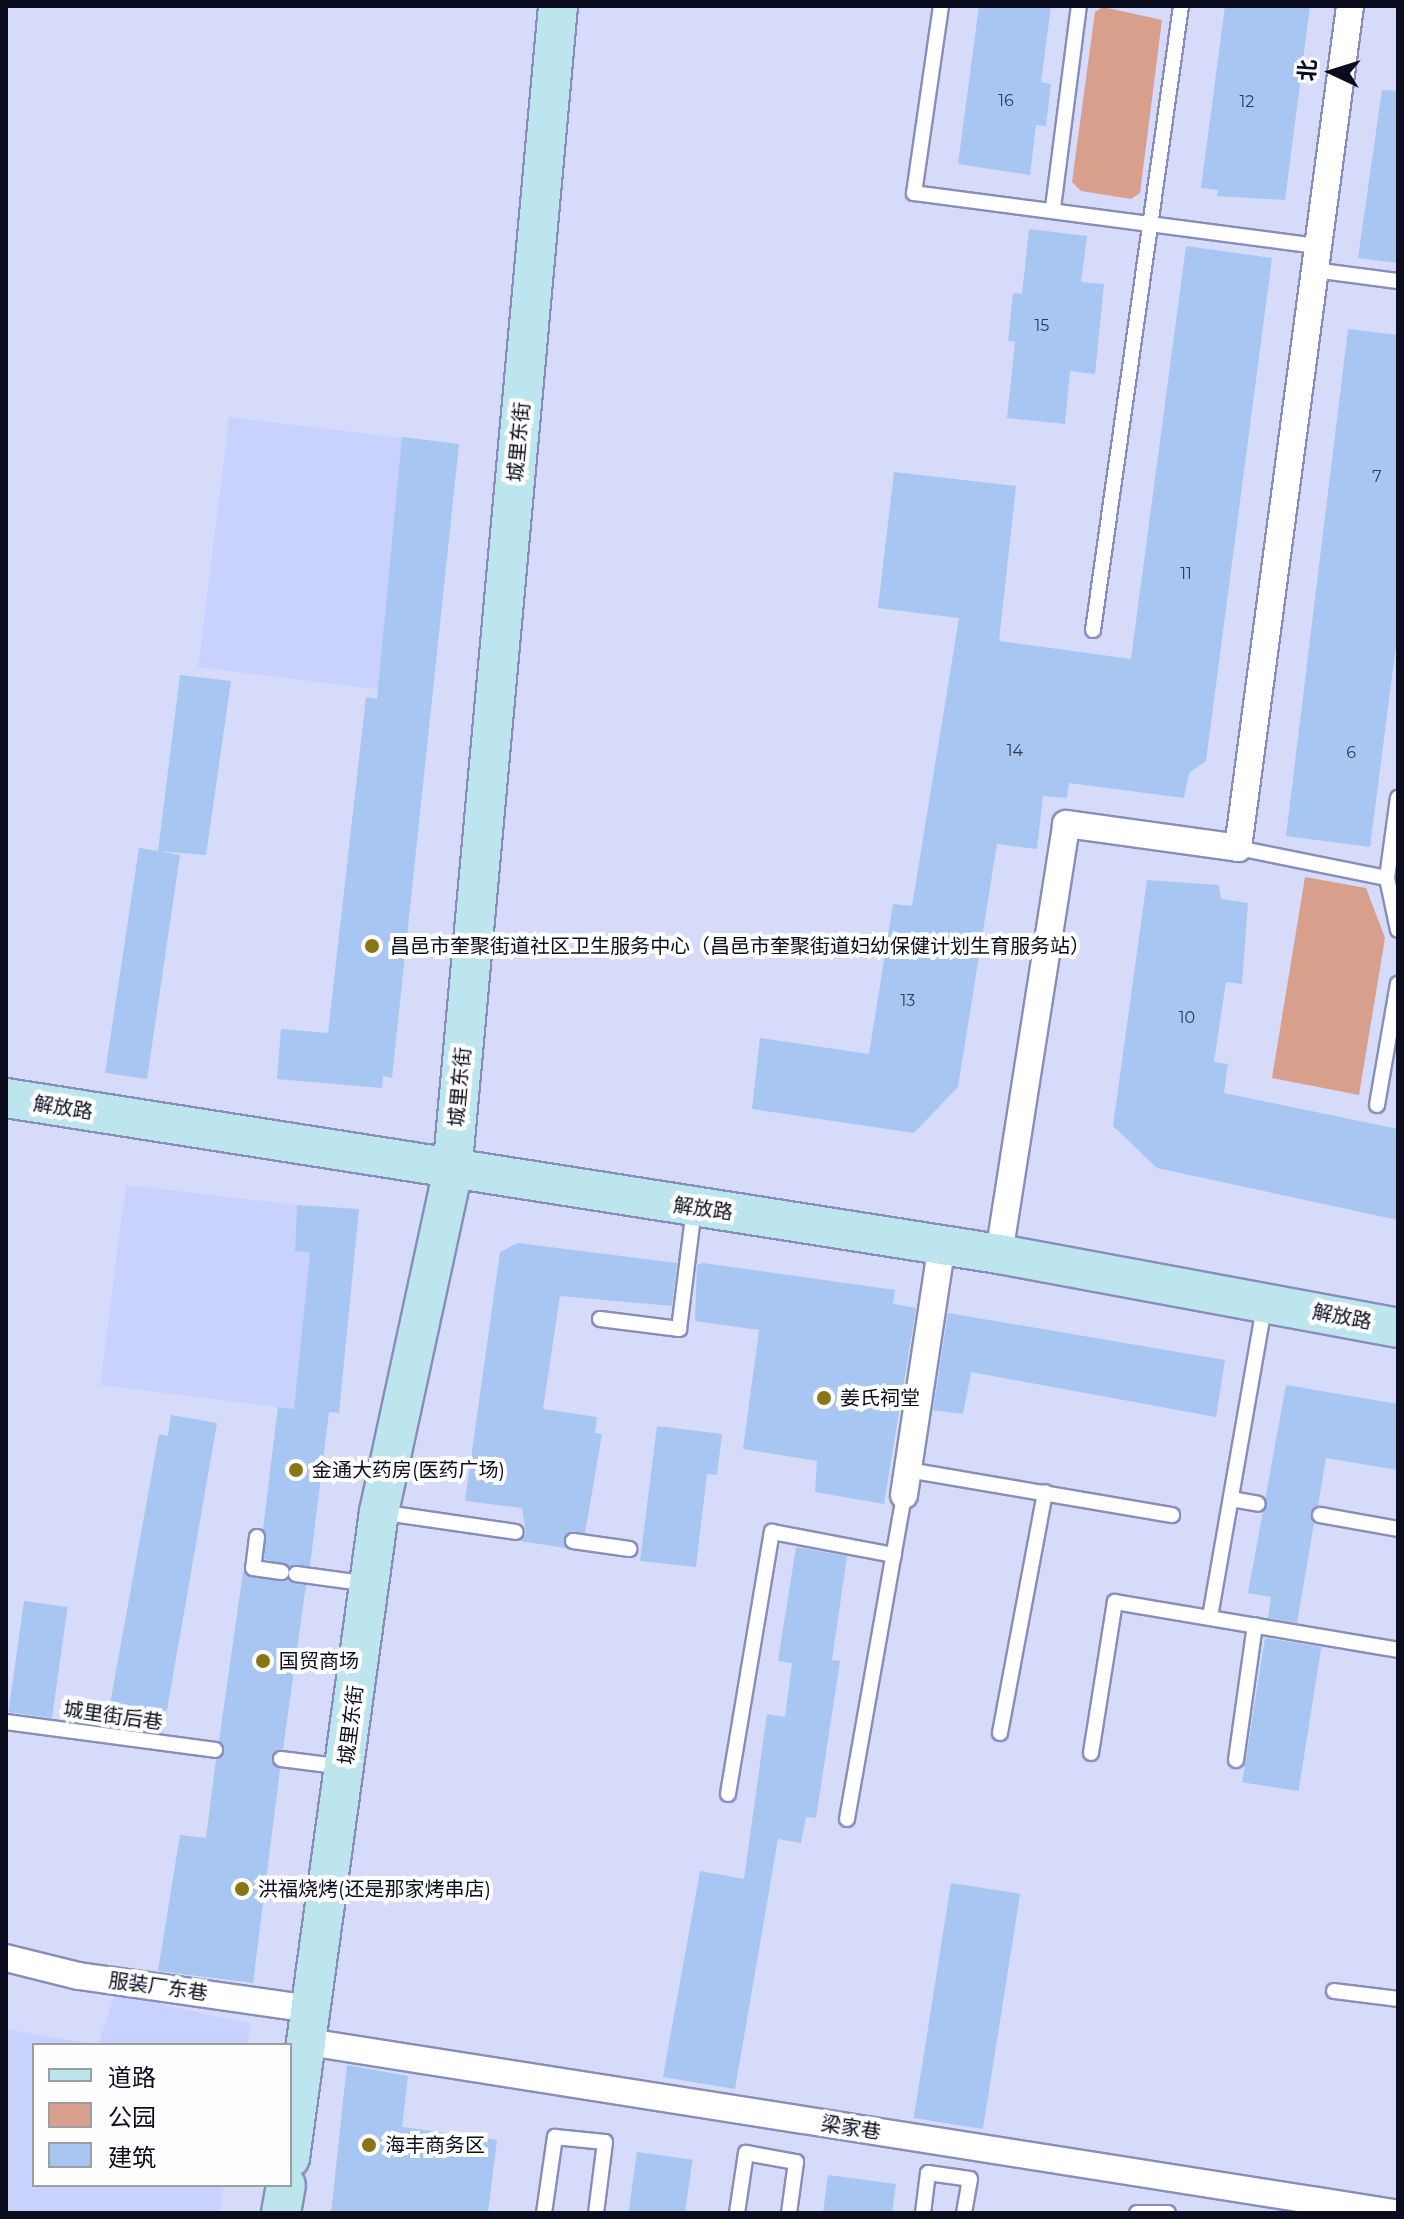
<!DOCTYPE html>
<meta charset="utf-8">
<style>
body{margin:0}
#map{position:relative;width:1404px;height:2219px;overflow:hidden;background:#d5dbf9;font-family:Montserrat,"Noto Sans SC",sans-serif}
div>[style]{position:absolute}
.built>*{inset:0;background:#c9d1ff;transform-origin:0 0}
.green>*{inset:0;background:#d89f8d}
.building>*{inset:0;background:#a8c6f2;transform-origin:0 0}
.roads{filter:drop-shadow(2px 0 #878ebd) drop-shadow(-2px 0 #878ebd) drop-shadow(0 2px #878ebd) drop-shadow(0 -2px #878ebd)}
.lane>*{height:14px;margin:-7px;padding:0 7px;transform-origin:7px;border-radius:7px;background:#fff}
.street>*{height:26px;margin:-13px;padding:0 13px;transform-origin:13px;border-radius:13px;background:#fff}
.secondary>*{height:38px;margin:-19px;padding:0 19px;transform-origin:19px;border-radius:19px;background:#bde5ed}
.dots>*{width:22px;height:22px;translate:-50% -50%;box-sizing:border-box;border:4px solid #fefefe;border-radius:50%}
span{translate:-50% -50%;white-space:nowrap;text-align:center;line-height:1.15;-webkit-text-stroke:8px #fefefe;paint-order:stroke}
.number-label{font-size:16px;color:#323b53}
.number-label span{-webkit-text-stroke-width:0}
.street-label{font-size:20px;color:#0b0d1e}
.poi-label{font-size:20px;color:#0b0d1e}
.left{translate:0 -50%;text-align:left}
.frame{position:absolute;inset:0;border:8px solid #0b0d1e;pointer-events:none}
.legend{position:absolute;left:32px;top:2043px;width:260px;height:144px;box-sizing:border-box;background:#fefefe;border:2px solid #9d9ea4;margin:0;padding:10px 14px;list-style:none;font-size:24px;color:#0b0d1e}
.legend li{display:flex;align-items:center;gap:16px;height:40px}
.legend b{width:40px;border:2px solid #9d9ea4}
.north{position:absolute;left:1292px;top:32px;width:80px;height:80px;-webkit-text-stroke:6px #fefefe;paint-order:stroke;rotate:274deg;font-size:22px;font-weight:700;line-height:32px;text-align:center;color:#0b0d1e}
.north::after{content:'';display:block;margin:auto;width:28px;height:36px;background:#0b0d1e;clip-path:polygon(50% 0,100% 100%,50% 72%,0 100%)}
</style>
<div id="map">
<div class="built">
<div style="left:229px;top:417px;width:232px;height:252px;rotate:7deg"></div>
<div style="clip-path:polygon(126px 1185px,297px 1205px,295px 1251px,310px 1253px,294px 1409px,100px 1385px)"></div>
<div style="clip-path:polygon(115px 1994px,251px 2024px,247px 2045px,34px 2045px,34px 2185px,224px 2185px,219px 2213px,6px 2213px,6px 2029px,98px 2045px)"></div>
</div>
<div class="green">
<div style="clip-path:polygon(1103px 7px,1162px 20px,1140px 193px,1131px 199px,1081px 191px,1072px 182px,1095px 12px)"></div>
<div style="clip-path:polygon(1305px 877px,1366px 888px,1385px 938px,1359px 1095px,1272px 1078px)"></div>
</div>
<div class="building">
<div style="clip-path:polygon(979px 6px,1051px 6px,1041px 82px,1051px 84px,1046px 126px,1036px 125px,1030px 175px,958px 164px)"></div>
<div style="clip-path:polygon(1225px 6px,1310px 6px,1285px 200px,1217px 196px,1218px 190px,1201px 188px)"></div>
<div style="clip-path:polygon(1382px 90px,1398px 91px,1398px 263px,1358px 258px)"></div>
<div style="clip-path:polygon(1029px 229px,1087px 236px,1081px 282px,1104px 284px,1095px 374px,1070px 371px,1065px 424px,1007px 418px,1015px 342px,1008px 341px,1013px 293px,1022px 294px)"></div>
<div style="clip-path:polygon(1186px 246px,1272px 258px,1206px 761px,1189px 773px,1184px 798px,1069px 783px,1067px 798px,1043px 796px,1037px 849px,997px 844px,958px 1087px,914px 1133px,752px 1109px,760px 1038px,869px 1054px,893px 904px,912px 906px,959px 618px,878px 608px,894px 472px,1016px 486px,999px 641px,1131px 659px)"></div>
<div style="clip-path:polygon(1348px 329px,1398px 335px,1398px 630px,1370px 847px,1286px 836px)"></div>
<div style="clip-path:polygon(402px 437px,459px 444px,392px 1078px,383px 1076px,382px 1088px,277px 1079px,281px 1029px,328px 1033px,366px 697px,377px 699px)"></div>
<div style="clip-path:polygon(180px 675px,231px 681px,206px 855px,158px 851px,180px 855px,147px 1079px,105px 1073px,139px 848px,158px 851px)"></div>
<div style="clip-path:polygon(1147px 880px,1219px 885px,1221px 899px,1248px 903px,1242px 984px,1226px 982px,1214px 1062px,1228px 1064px,1224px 1093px,1398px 1129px,1398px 1220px,1157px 1168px,1113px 1126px)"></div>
<div style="clip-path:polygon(297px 1205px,359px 1209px,339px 1413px,329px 1412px,310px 1566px,290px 1566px,264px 1559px,263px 1529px,278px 1407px,294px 1409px,310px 1253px,295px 1251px)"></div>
<div style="clip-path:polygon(518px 1243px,677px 1263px,672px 1306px,560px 1296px,543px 1409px,597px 1417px,595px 1433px,602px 1434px,585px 1533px,566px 1534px,566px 1548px,520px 1541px,526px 1533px,522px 1508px,465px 1501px,500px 1252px)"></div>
<div style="clip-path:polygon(703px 1263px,895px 1290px,893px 1304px,916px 1308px,884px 1504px,815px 1492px,817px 1461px,743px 1449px,759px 1330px,695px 1321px,697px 1265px)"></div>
<div style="clip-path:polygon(948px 1313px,1225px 1360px,1216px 1417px,971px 1372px,963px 1414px,933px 1410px)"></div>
<div style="clip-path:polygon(1286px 1385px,1398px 1404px,1398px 1470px,1326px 1458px,1318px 1505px,1310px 1514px,1314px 1523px,1297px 1623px,1268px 1618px,1271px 1597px,1248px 1593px)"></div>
<div style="clip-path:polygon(171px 1415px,217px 1423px,163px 1733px,114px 1725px,117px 1705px,110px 1704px,159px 1434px,168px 1436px)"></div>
<div style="clip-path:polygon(657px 1426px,722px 1434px,717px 1475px,707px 1474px,696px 1567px,640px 1561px)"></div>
<div style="clip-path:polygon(796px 1547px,847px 1556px,832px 1660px,840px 1661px,816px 1818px,806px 1817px,801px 1843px,778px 1839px,735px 2089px,663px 2077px,700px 1871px,744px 1879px,767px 1714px,785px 1717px,792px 1663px,778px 1661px)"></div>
<div style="clip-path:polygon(243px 1572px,306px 1585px,283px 1749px,271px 1757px,280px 1769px,253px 1983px,158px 1971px,180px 1835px,206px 1838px,216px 1760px,225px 1752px,219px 1741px)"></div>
<div style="left:24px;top:1601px;width:44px;height:112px;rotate:8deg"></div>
<div style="left:1265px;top:1638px;width:57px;height:146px;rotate:9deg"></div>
<div style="left:951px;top:1883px;width:70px;height:238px;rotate:9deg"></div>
<div style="clip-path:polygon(347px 2065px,408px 2076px,402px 2127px,497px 2140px,488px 2213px,331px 2213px)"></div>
<div style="left:637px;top:2152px;width:56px;height:62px;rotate:8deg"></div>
<div style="clip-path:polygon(828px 2175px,896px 2184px,892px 2213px,823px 2213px)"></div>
</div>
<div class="roads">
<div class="lane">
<div style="left:941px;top:6px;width:189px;rotate:98.2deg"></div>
<div style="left:914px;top:193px;width:407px;rotate:7.5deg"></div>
<div style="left:1053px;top:208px;width:204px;rotate:-82.7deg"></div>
<div style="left:1314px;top:270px;width:85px;rotate:7.5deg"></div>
<div style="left:1093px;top:630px;width:630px;rotate:-81.97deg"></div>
<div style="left:1238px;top:848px;width:152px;rotate:11.4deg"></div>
<div style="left:1387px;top:878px;width:53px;rotate:78.1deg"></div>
<div style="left:1387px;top:878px;width:81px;rotate:-82.2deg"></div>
<div style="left:1377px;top:1105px;width:123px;rotate:-80.2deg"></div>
<div style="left:600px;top:1319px;width:80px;rotate:7.2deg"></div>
<div style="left:679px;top:1329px;width:122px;rotate:-82.9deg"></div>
<div style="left:908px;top:1470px;width:268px;rotate:9.7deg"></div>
<div style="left:1231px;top:1499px;width:27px;rotate:10deg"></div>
<div style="left:379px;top:1512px;width:138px;rotate:8.3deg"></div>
<div style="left:1320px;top:1515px;width:79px;rotate:10.2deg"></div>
<div style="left:257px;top:1537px;width:31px;rotate:97deg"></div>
<div style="left:253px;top:1568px;width:29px;rotate:8deg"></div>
<div style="left:573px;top:1541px;width:57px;rotate:8.1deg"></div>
<div style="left:296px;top:1574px;width:74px;rotate:7.8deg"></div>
<div style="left:1210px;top:1617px;width:315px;rotate:-80.1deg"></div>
<div style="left:6px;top:1722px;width:211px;rotate:7.6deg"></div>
<div style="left:1000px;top:1733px;width:245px;rotate:-79.4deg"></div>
<div style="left:1091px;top:1753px;width:153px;rotate:-81deg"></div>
<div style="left:1115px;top:1602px;width:287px;rotate:9.6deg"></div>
<div style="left:281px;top:1759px;width:64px;rotate:7.2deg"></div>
<div style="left:1236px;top:1760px;width:136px;rotate:-82deg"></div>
<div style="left:728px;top:1794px;width:266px;rotate:-80.5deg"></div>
<div style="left:772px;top:1532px;width:124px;rotate:10.7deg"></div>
<div style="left:847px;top:1819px;width:329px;rotate:-80deg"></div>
<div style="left:1334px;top:1991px;width:64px;rotate:7.1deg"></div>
<div style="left:544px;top:2213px;width:77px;rotate:-81.8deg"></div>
<div style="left:555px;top:2137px;width:50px;rotate:5.7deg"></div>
<div style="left:605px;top:2142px;width:72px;rotate:97.2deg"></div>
<div style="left:737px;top:2213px;width:61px;rotate:-81.5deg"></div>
<div style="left:746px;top:2153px;width:51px;rotate:10.2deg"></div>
<div style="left:796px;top:2162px;width:51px;rotate:97.8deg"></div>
<div style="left:923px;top:2213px;width:40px;rotate:-82.9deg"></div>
<div style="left:928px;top:2173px;width:42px;rotate:8.1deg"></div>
<div style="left:970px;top:2179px;width:35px;rotate:100deg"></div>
<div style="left:1137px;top:2213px;width:31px"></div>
</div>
<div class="street">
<div style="left:999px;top:1254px;width:435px;rotate:-81.1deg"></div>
<div style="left:1066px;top:824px;width:174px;rotate:7.9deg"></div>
<div style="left:1238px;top:848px;width:849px;rotate:-82.42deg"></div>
<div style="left:904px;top:1495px;width:253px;rotate:-81.4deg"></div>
<div style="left:6px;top:1958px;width:75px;rotate:13.9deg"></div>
<div style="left:79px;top:1976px;width:235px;rotate:8.1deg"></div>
<div style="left:308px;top:2042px;width:1099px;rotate:8.95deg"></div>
</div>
<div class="secondary">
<div style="left:6px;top:1098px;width:1005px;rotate:8.93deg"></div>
<div style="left:999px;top:1254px;width:406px;rotate:10.5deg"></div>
<div style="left:290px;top:2158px;width:652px;rotate:-82.16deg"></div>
<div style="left:379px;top:1512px;width:347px;rotate:-77.8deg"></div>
<div style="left:452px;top:1173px;width:1172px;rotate:-84.81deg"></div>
<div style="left:281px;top:2213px;width:28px;rotate:-80deg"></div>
</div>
</div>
<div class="dots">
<div style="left:372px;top:946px;background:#877518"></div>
<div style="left:824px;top:1398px;background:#877518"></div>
<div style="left:296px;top:1470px;background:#877518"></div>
<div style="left:263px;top:1661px;background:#877518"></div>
<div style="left:242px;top:1889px;background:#877518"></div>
<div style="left:369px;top:2145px;background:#877518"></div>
</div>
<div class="number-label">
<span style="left:1006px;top:101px">16</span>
<span style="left:1247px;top:102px">12</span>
<span style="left:1042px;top:326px">15</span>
<span style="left:1377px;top:477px">7</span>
<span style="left:1186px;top:574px">11</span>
<span style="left:1015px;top:751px">14</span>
<span style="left:1351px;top:753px">6</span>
<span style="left:908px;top:1001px">13</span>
<span style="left:1187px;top:1018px">10</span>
</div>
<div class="street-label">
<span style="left:519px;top:442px;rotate:-85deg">城里东街</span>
<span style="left:460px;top:1087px;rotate:-85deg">城里东街</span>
<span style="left:63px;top:1108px;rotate:9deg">解放路</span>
<span style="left:703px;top:1209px;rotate:8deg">解放路</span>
<span style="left:1342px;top:1317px;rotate:11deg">解放路</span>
<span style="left:113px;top:1716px;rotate:8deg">城里街后巷</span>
<span style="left:351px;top:1725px;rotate:-83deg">城里东街</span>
<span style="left:158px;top:1987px;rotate:8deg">服装厂东巷</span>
<span style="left:851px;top:2128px;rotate:9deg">梁家巷</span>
</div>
<div class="poi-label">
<span class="left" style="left:390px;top:946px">昌邑市奎聚街道社区卫生服务中心（昌邑市奎聚街道妇幼保健计划生育服务站）</span>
<span class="left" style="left:840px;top:1398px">姜氏祠堂</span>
<span class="left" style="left:312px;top:1470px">金通大药房(医药广场)</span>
<span class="left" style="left:279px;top:1661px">国贸商场</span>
<span class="left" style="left:258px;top:1889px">洪福烧烤(还是那家烤串店)</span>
<span class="left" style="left:385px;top:2145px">海丰商务区</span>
</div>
<div class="frame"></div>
<ul class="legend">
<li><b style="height:10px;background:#bde5ed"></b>道路</li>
<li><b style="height:22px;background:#d89f8d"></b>公园</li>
<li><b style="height:22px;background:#a8c6f2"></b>建筑</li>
</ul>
<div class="north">北</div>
</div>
